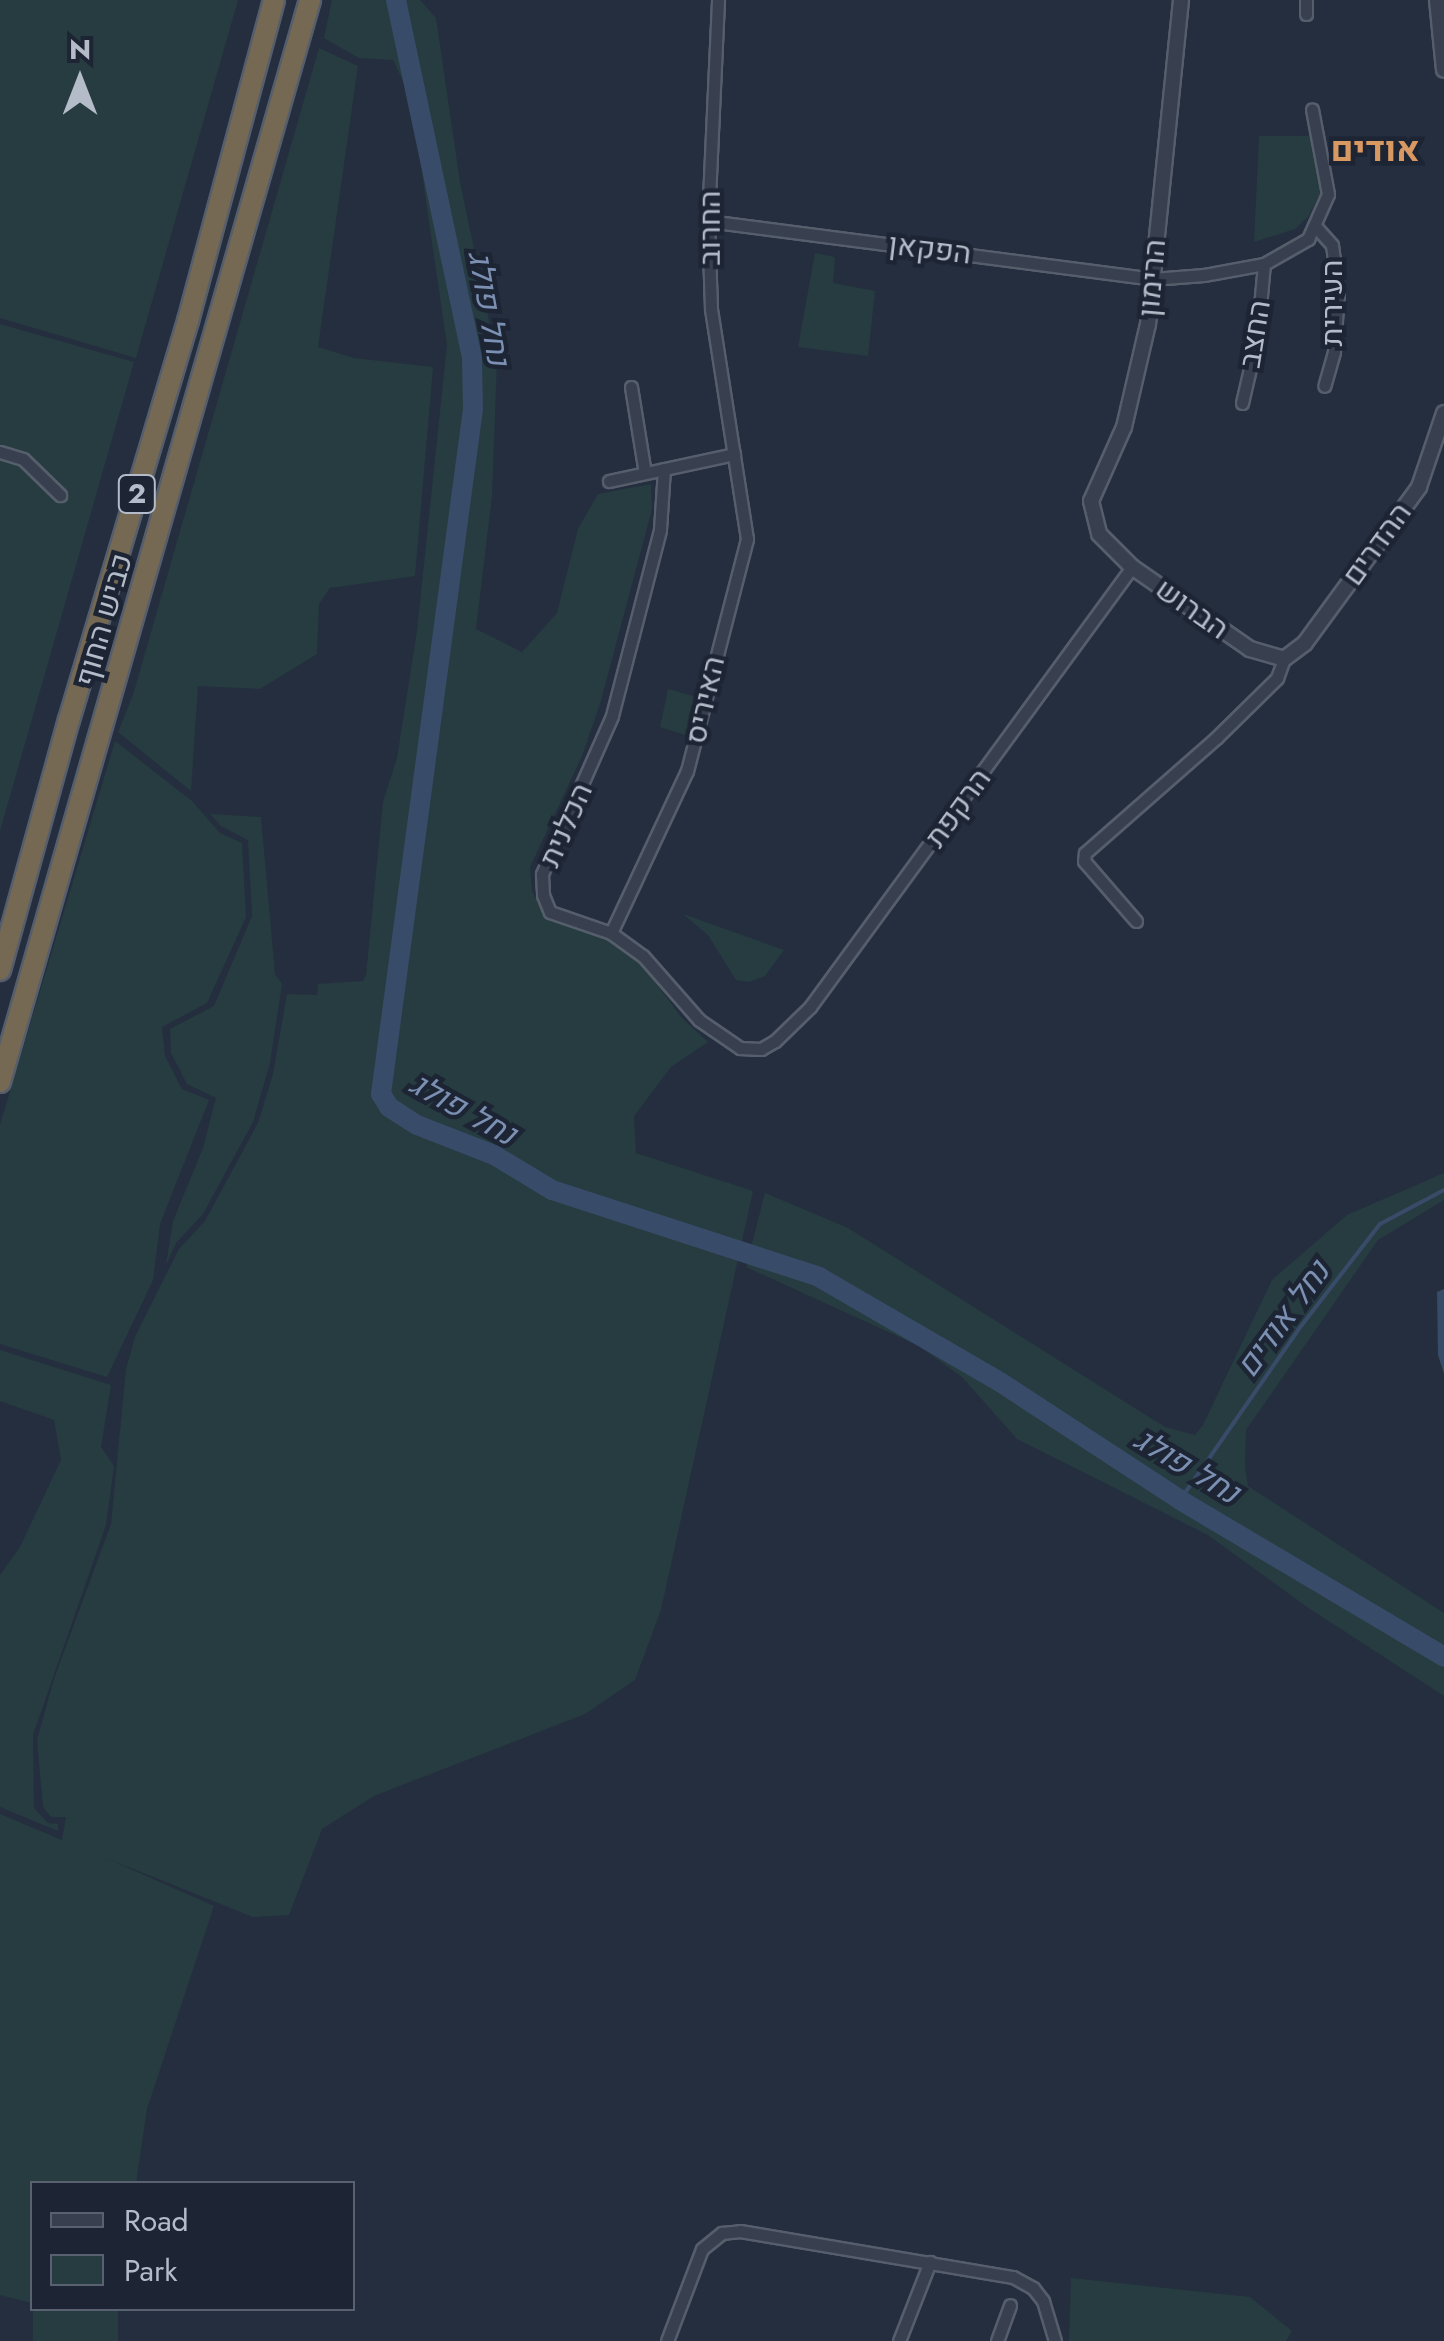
<!DOCTYPE html>
<meta charset="utf-8">
<style>
body{margin:0}
#map{position:relative;width:1444px;height:2341px;overflow:hidden;background:#242e3f;font-family:Jost,Heebo,sans-serif}
div>[style]{position:absolute}
.green>*{inset:0;background:#263c40;transform-origin:0 0}
.water>*{inset:0;background:#384b68}
.stream>*{height:4px;margin:-2px;padding:0 2px;transform-origin:2px;border-radius:2px;background:#384b68}
.river>*{height:20px;margin:-10px;padding:0 10px;transform-origin:10px;border-radius:10px;background:#384b68}
.roads{filter:drop-shadow(2px 0 #565e6c) drop-shadow(-2px 0 #565e6c) drop-shadow(0 2px #565e6c) drop-shadow(0 -2px #565e6c)}
.minor>*{height:11px;margin:-5.5px;padding:0 5.5px;transform-origin:5.5px;border-radius:5.5px;background:#38404f}
.tertiary>*{height:14px;margin:-7px;padding:0 7px;transform-origin:7px;border-radius:7px;background:#38404f}
.motorway>*{height:20px;margin:-10px;padding:0 10px;transform-origin:10px;border-radius:10px;background:#756954}
span{translate:-50% -50%;white-space:nowrap;text-align:center;line-height:1.15;-webkit-text-stroke:9px #1d2534;paint-order:stroke}
.shield-label span{padding:2px 8px;background:#1d2534;border:2px solid;border-radius:8px;-webkit-text-stroke-width:0}
.shield-label{font-size:28px;color:#b4bbc9;font-weight:700}
.street-label{font-size:30px;color:#b4bbc9}
.water-label{font-size:32px;color:#7b90b2;font-style:italic}
.quarter-label{font-size:35px;color:#d79861;font-weight:700}
.legend{position:absolute;left:30px;top:2181px;width:325px;height:130px;box-sizing:border-box;background:#1d2534;border:2px solid #596170;margin:0;padding:12px 18px;list-style:none;font-size:30px;color:#b4bbc9}
.legend li{display:flex;align-items:center;gap:20px;height:50px}
.legend b{width:50px;border:2px solid #596170}
.north{position:absolute;left:30px;top:30px;width:100px;height:100px;-webkit-text-stroke:8px #1d2534;paint-order:stroke;rotate:0deg;font-size:28px;font-weight:700;line-height:40px;text-align:center;color:#b4bbc9}
.north::after{content:'';display:block;margin:auto;width:35px;height:45px;background:#b4bbc9;clip-path:polygon(50% 0,100% 100%,50% 72%,0 100%)}
</style>
<div id="map">
<div class="green">
<div style="clip-path:polygon(0 0,238px 0,136px 358px,0 318px)"></div>
<div style="clip-path:polygon(332px 0,420px 0,436px 18px,460px 182px,497px 359px,492px 496px,476px 629px,522px 652px,557px 613px,578px 529px,598px 494px,651px 484px,652px 509px,600px 704px,582px 756px,530px 867px,532px 891px,542px 909px,606px 935px,635px 955px,682px 1018px,708px 1042px,671px 1067px,634px 1116px,636px 1153px,753px 1191px,661px 1610px,635px 1680px,585px 1714px,374px 1796px,322px 1829px,289px 1915px,253px 1917px,106px 1858px,214px 1906px,147px 2109px,136px 2183px,32px 2184px,32px 2303px,0 2295px,0 1814px,62px 1840px,66px 1817px,51px 1817px,43px 1807px,37px 1740px,54px 1679px,111px 1524px,126px 1369px,135px 1337px,179px 1249px,205px 1221px,258px 1123px,273px 1074px,287px 994px,317px 995px,318px 984px,363px 981px,366px 975px,383px 802px,397px 758px,417px 631px,447px 345px,411px 98px,393px 60px,359px 58px,324px 38px)"></div>
<div style="clip-path:polygon(319px 48px,358px 66px,318px 347px,354px 358px,433px 367px,415px 576px,330px 588px,319px 604px,317px 654px,260px 689px,198px 686px,191px 791px,118px 732px,133px 695px)"></div>
<div style="clip-path:polygon(1259px 136px,1311px 136px,1321px 192px,1308px 217px,1295px 229px,1254px 242px)"></div>
<div style="clip-path:polygon(815px 253px,835px 257px,833px 283px,875px 291px,868px 356px,798px 347px)"></div>
<div style="clip-path:polygon(0 324px,134px 362px,0 831px)"></div>
<div style="clip-path:polygon(668px 689px,700px 698px,694px 738px,660px 727px)"></div>
<div style="clip-path:polygon(115px 741px,192px 801px,220px 833px,242px 843px,246px 917px,207px 1003px,162px 1027px,165px 1056px,182px 1089px,209px 1100px,160px 1224px,153px 1280px,107px 1377px,0 1344px,0 1125px)"></div>
<div style="clip-path:polygon(210px 814px,261px 817px,275px 974px,282px 984px,270px 1063px,253px 1122px,203px 1214px,176px 1243px,166px 1265px,173px 1221px,203px 1148px,216px 1098px,187px 1084px,171px 1053px,170px 1029px,214px 1006px,252px 916px,248px 840px,221px 826px)"></div>
<div style="clip-path:polygon(683px 914px,784px 950px,765px 976px,749px 982px,736px 980px,708px 935px)"></div>
<div style="clip-path:polygon(1444px 1173px,1444px 1200px,1378px 1240px,1246px 1430px,1245px 1467px,1248px 1486px,1444px 1613px,1444px 1696px,1307px 1607px,1208px 1535px,1017px 1439px,962px 1377px,919px 1346px,746px 1267px,765px 1193px,848px 1228px,1165px 1427px,1195px 1435px,1203px 1425px,1272px 1280px,1347px 1215px)"></div>
<div style="clip-path:polygon(0 1350px,111px 1385px,101px 1447px,114px 1466px,106px 1525px,33px 1735px,34px 1808px,48px 1823px,58px 1824px,58px 1831px,0 1807px,0 1575px,20px 1547px,61px 1460px,54px 1420px,0 1401px)"></div>
<div style="clip-path:polygon(1071px 2278px,1250px 2297px,1292px 2331px,1286px 2341px,1069px 2341px)"></div>
<div style="left:33px;top:2309px;width:85px;height:32px"></div>
</div>
<div class="water">
<div style="clip-path:polygon(1444px 1289px,1444px 1374px,1438px 1355px,1437px 1292px)"></div>
</div>
<div class="stream">
<div style="left:1180px;top:1500px;width:207px;rotate:-55.2deg"></div>
<div style="left:1298px;top:1330px;width:134px;rotate:-52.3deg"></div>
<div style="left:1380px;top:1224px;width:72px;rotate:-28deg"></div>
</div>
<div class="river">
<div style="left:396px;top:0;width:367px;rotate:78deg"></div>
<div style="left:472px;top:359px;width:50px;rotate:88.9deg"></div>
<div style="left:473px;top:409px;width:691px;rotate:97.65deg"></div>
<div style="left:381px;top:1094px;width:15px;rotate:58deg"></div>
<div style="left:389px;top:1107px;width:33px;rotate:33deg"></div>
<div style="left:417px;top:1125px;width:83px;rotate:21.3deg"></div>
<div style="left:494px;top:1155px;width:68px;rotate:31.1deg"></div>
<div style="left:552px;top:1190px;width:281px;rotate:18deg"></div>
<div style="left:819px;top:1277px;width:209px;rotate:30.1deg"></div>
<div style="left:1000px;top:1382px;width:215px;rotate:33.2deg"></div>
<div style="left:1180px;top:1500px;width:307px;rotate:30.7deg"></div>
</div>
<div class="roads">
<div class="minor">
<div style="left:1306px;top:14px;width:14px;rotate:-90deg"></div>
<div style="left:708px;top:221px;width:448px;rotate:7.4deg"></div>
<div style="left:1152px;top:279px;width:52px;rotate:-4.4deg"></div>
<div style="left:1204px;top:275px;width:61px;rotate:-10.4deg"></div>
<div style="left:1264px;top:264px;width:51px;rotate:-29.6deg"></div>
<div style="left:1308px;top:239px;width:49px;rotate:-66deg"></div>
<div style="left:1328px;top:194px;width:86px;rotate:-100.7deg"></div>
<div style="left:1315px;top:226px;width:25px;rotate:48deg"></div>
<div style="left:1332px;top:245px;width:45px;rotate:82.4deg"></div>
<div style="left:1338px;top:290px;width:62px;rotate:93.7deg"></div>
<div style="left:1334px;top:352px;width:35px;rotate:106deg"></div>
<div style="left:631px;top:387px;width:87px;rotate:80.8deg"></div>
<div style="left:1242px;top:403px;width:67px;rotate:-77deg"></div>
<div style="left:1257px;top:338px;width:74px;rotate:-84.6deg"></div>
<div style="left:0;top:452px;width:24px;rotate:17deg"></div>
<div style="left:23px;top:459px;width:52px;rotate:44.2deg"></div>
<div style="left:664px;top:469px;width:61px;rotate:93.8deg"></div>
<div style="left:660px;top:530px;width:192px;rotate:104.5deg"></div>
<div style="left:612px;top:716px;width:173px;rotate:113.9deg"></div>
<div style="left:542px;top:874px;width:21px;rotate:87deg"></div>
<div style="left:543px;top:895px;width:18px;rotate:68deg"></div>
<div style="left:550px;top:912px;width:65px;rotate:19deg"></div>
<div style="left:611px;top:933px;width:39px;rotate:36deg"></div>
<div style="left:643px;top:956px;width:85px;rotate:48.8deg"></div>
<div style="left:699px;top:1020px;width:50px;rotate:34.3deg"></div>
<div style="left:740px;top:1048px;width:21px;rotate:3deg"></div>
<div style="left:761px;top:1049px;width:16px;rotate:-30deg"></div>
<div style="left:775px;top:1041px;width:49px;rotate:-44.2deg"></div>
<div style="left:810px;top:1007px;width:545px;rotate:-53.8deg"></div>
<div style="left:609px;top:481px;width:128px;rotate:-12.2deg"></div>
<div style="left:1136px;top:921px;width:79px;rotate:-130.9deg"></div>
<div style="left:1084px;top:861px;width:8px;rotate:-83deg"></div>
<div style="left:1085px;top:853px;width:174px;rotate:-41.3deg"></div>
<div style="left:1216px;top:738px;width:86px;rotate:-44.5deg"></div>
<div style="left:1277px;top:678px;width:20px;rotate:-70deg"></div>
<div style="left:611px;top:933px;width:179px;rotate:-64.9deg"></div>
<div style="left:687px;top:771px;width:240px;rotate:-75.5deg"></div>
<div style="left:747px;top:539px;width:234px;rotate:-98.9deg"></div>
<div style="left:711px;top:308px;width:87px;rotate:-92deg"></div>
<div style="left:708px;top:221px;width:221px;rotate:-87.4deg"></div>
<div style="left:667px;top:2341px;width:98px;rotate:-69.2deg"></div>
<div style="left:702px;top:2249px;width:26px;rotate:-39deg"></div>
<div style="left:722px;top:2233px;width:18px;rotate:-6deg"></div>
<div style="left:740px;top:2231px;width:277px;rotate:9.6deg"></div>
<div style="left:1013px;top:2277px;width:23px;rotate:29deg"></div>
<div style="left:1033px;top:2288px;width:16px;rotate:52deg"></div>
<div style="left:1043px;top:2301px;width:42px;rotate:73.3deg"></div>
<div style="left:899px;top:2341px;width:85px;rotate:-68.6deg"></div>
<div style="left:997px;top:2341px;width:38px;rotate:-70deg"></div>
</div>
<div class="tertiary">
<div style="left:1181px;top:0;width:326px;rotate:95.8deg"></div>
<div style="left:1148px;top:324px;width:106px;rotate:103.1deg"></div>
<div style="left:1124px;top:427px;width:81px;rotate:114deg"></div>
<div style="left:1091px;top:501px;width:34px;rotate:76deg"></div>
<div style="left:1099px;top:534px;width:47px;rotate:45deg"></div>
<div style="left:1132px;top:567px;width:144px;rotate:34.8deg"></div>
<div style="left:1250px;top:649px;width:35px;rotate:16deg"></div>
<div style="left:1284px;top:659px;width:26px;rotate:-37deg"></div>
<div style="left:1305px;top:643px;width:193px;rotate:-53.8deg"></div>
<div style="left:1419px;top:487px;width:78px;rotate:-71.3deg"></div>
<div style="left:1437px;top:0;width:70px;rotate:84.3deg"></div>
</div>
<div class="motorway">
<div style="left:0;top:970px;width:259px;rotate:-74.6deg"></div>
<div style="left:69px;top:720px;width:416px;rotate:-73.4deg"></div>
<div style="left:188px;top:321px;width:332px;rotate:-75deg"></div>
<div style="left:0;top:1082px;width:1126px;rotate:-74.01deg"></div>
</div>
</div>
<div class="shield-label">
<span style="left:137px;top:494px">2</span>
</div>
<div class="street-label">
<span style="left:710px;top:228px;rotate:-90deg">החרוב</span>
<span style="left:930px;top:249px;rotate:7deg">הפקאן</span>
<span style="left:1152px;top:278px;rotate:-85deg">הרימון</span>
<span style="left:1332px;top:303px;rotate:-90deg">העירית</span>
<span style="left:1255px;top:334px;rotate:-81deg">החצב</span>
<span style="left:1377px;top:544px;rotate:-54deg">ההדרים</span>
<span style="left:1192px;top:609px;rotate:35deg">הברוש</span>
<span style="left:104px;top:620px;rotate:-74deg">כביש החוף</span>
<span style="left:705px;top:700px;rotate:-77deg">האיריס</span>
<span style="left:958px;top:808px;rotate:-54deg">הרקפת</span>
<span style="left:566px;top:825px;rotate:-66deg">הכלנית</span>
</div>
<div class="water-label">
<span style="left:489px;top:308px;rotate:80deg">נחל פולג</span>
<span style="left:463px;top:1109px;rotate:29deg">נחל פולג</span>
<span style="left:1283px;top:1319px;rotate:-54deg">נחל אודים</span>
<span style="left:1187px;top:1466px;rotate:31deg">נחל פולג</span>
</div>
<div class="quarter-label">
<span style="left:1375px;top:149px">אודים</span>
</div>
<ul class="legend">
<li><b style="height:12px;background:#38404f"></b>Road</li>
<li><b style="height:28px;background:#263c40"></b>Park</li>
</ul>
<div class="north">N</div>
</div>
